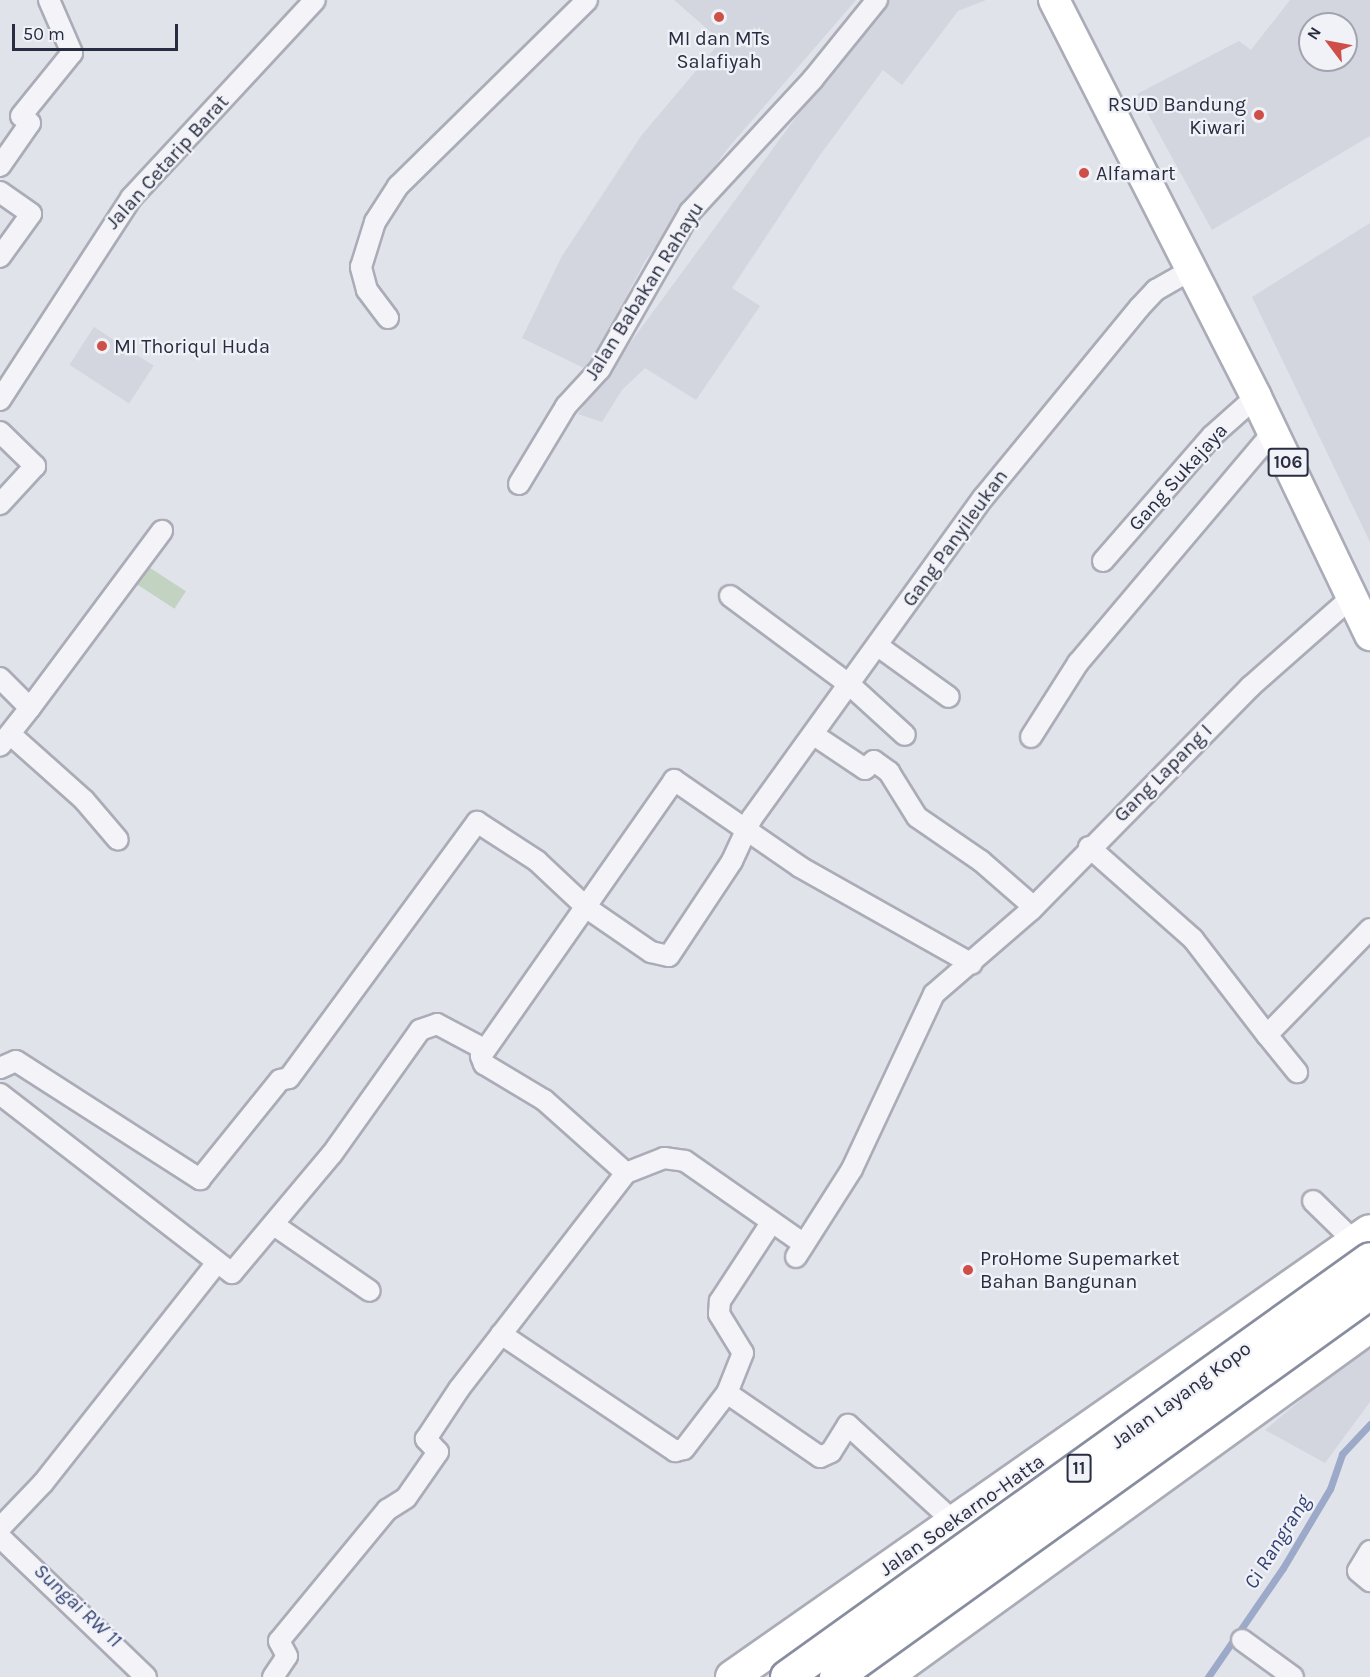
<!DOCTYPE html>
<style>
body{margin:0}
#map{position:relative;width:1370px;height:1677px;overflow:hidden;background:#e1e3ea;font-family:Karla,sans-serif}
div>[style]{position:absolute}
.built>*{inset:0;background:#d3d5df;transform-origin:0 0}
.green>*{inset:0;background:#c3d3c2;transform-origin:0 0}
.stream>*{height:7px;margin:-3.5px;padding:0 3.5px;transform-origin:3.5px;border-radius:3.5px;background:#9ca9c9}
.roads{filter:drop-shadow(2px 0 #aaacb7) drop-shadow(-2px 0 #aaacb7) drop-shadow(0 2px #aaacb7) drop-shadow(0 -2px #aaacb7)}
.minor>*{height:20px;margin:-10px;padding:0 10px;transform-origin:10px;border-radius:10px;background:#f4f4f8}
.primary>*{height:30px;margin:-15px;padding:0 15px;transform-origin:15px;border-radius:15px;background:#fff}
.trunk>*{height:32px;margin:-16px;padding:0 16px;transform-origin:16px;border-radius:16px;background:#fff}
.bridges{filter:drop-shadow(2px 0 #888da0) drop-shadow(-2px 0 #888da0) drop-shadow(0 2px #888da0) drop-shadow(0 -2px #888da0)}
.trunk-bridge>*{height:32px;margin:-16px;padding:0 16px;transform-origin:16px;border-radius:16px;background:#fff}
.dots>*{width:16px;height:16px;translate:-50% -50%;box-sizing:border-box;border:3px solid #f1f2f7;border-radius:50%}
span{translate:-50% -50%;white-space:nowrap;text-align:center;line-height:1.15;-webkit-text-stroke:4.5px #f1f2f7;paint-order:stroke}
.shield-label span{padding:2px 4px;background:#f1f2f7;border:2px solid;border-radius:4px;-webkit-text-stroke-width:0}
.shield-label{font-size:18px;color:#292d41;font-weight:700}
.poi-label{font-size:20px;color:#292d41}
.right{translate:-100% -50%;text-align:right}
.left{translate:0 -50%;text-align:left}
.street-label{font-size:20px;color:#292d41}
.water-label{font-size:21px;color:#334375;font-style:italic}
.north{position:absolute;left:1298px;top:12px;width:60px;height:60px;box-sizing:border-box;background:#f1f2f7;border:2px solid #a1a3ae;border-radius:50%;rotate:302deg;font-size:16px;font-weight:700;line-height:24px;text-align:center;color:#292d41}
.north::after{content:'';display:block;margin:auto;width:21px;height:27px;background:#ce4f47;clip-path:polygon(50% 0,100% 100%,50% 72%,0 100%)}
.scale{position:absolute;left:12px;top:24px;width:166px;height:27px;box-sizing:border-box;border:3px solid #292d41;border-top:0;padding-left:8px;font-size:18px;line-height:21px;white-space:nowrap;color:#292d41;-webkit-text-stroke:4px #f1f2f7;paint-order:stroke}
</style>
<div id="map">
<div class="built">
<div style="clip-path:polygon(674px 0,856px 0,728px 148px,645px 261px,588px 370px,522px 338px,562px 256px,641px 136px,721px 41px)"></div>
<div style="clip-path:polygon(882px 0,986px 0,958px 11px,902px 85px,883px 70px,820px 155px,732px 288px,760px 306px,696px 400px,645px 368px,622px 390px,602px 422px,578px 414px)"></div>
<div style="clip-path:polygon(evenodd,1290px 0,1370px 0,1370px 136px,1212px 230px,1137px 94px,1239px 41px,1251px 50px,1290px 0,1310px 24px,1346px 24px,1346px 60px,1310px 60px,1310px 24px)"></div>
<div style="clip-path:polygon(1370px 223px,1370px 542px,1252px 297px)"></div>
<div style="left:94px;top:327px;width:71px;height:45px;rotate:33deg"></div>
<div style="clip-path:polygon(1370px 1342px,1370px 1402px,1325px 1463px,1265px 1430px)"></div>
</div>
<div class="green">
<div style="left:144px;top:564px;width:50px;height:21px;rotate:33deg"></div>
</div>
<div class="stream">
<div style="left:1208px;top:1677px;width:132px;rotate:-55.5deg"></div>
<div style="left:1283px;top:1568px;width:92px;rotate:-59.3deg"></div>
<div style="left:1330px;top:1489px;width:37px;rotate:-71deg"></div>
<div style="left:1342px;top:1454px;width:41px;rotate:-47deg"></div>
</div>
<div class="roads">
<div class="minor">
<div style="left:0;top:166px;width:52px;rotate:-55.1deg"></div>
<div style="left:30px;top:123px;width:11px;rotate:-142deg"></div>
<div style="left:21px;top:116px;width:81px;rotate:-51deg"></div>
<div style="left:72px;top:53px;width:58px;rotate:-113.5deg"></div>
<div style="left:0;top:192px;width:38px;rotate:35deg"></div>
<div style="left:31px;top:214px;width:53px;rotate:125.8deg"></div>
<div style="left:388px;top:318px;width:35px;rotate:-127deg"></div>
<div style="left:367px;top:290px;width:24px;rotate:-105deg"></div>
<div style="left:361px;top:267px;width:47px;rotate:-72.7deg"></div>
<div style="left:375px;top:222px;width:43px;rotate:-57.4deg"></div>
<div style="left:398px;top:186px;width:265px;rotate:-44.5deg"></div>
<div style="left:0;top:400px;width:241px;rotate:-57deg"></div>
<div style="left:131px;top:198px;width:270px;rotate:-47.1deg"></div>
<div style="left:0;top:432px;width:49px;rotate:44.2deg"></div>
<div style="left:35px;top:466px;width:52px;rotate:132.6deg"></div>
<div style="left:519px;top:484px;width:91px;rotate:-58.9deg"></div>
<div style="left:566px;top:406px;width:50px;rotate:-47.4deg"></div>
<div style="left:600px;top:369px;width:181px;rotate:-60.2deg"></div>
<div style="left:690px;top:212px;width:181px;rotate:-47.2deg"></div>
<div style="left:813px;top:79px;width:102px;rotate:-51deg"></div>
<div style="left:1103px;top:561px;width:166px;rotate:-48.9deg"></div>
<div style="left:1212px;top:436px;width:59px;rotate:-41.6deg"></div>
<div style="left:730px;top:596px;width:149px;rotate:36.6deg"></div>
<div style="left:850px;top:685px;width:74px;rotate:42.3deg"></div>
<div style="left:878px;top:646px;width:87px;rotate:35.7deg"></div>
<div style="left:0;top:678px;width:42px;rotate:45deg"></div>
<div style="left:30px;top:708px;width:48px;rotate:128.3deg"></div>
<div style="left:30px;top:708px;width:221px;rotate:-53.3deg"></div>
<div style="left:10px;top:734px;width:99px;rotate:41.7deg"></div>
<div style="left:84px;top:800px;width:52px;rotate:49.6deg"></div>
<div style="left:814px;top:735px;width:61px;rotate:33.7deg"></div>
<div style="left:865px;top:769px;width:12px;rotate:-42deg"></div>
<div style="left:874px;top:761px;width:19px;rotate:36deg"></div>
<div style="left:889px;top:772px;width:53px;rotate:58.1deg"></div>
<div style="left:917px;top:817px;width:78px;rotate:34.5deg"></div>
<div style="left:981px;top:861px;width:70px;rotate:41deg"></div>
<div style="left:1031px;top:737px;width:88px;rotate:-57.6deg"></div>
<div style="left:1078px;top:663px;width:302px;rotate:-49.8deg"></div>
<div style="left:1089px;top:847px;width:139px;rotate:41.5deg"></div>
<div style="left:1193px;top:939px;width:121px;rotate:52.4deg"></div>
<div style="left:1267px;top:1035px;width:148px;rotate:-45.8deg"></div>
<div style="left:1267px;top:1035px;width:48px;rotate:51deg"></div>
<div style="left:0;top:1068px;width:17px;rotate:-24deg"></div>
<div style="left:16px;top:1061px;width:219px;rotate:32.7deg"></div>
<div style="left:200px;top:1179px;width:127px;rotate:-51.1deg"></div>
<div style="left:280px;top:1080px;width:9px;rotate:-13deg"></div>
<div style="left:289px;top:1078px;width:318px;rotate:-53.7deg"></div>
<div style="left:477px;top:822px;width:72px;rotate:33deg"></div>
<div style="left:537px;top:861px;width:69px;rotate:43.2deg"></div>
<div style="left:587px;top:908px;width:78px;rotate:34.5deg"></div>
<div style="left:651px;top:952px;width:18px;rotate:13deg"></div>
<div style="left:669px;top:956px;width:114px;rotate:-56.4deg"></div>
<div style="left:732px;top:861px;width:47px;rotate:-65.1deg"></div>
<div style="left:752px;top:818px;width:395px;rotate:-54.2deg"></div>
<div style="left:983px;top:498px;width:246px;rotate:-50.6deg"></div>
<div style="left:1139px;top:308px;width:25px;rotate:-47deg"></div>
<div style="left:1156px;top:290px;width:40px;rotate:-29.7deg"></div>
<div style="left:0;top:1094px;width:293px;rotate:37.7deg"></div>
<div style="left:232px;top:1273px;width:155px;rotate:-50deg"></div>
<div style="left:332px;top:1154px;width:152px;rotate:-54.6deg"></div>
<div style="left:420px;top:1030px;width:18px;rotate:-19deg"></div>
<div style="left:437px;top:1024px;width:53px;rotate:28deg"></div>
<div style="left:626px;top:1173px;width:110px;rotate:-138.3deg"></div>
<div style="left:544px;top:1100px;width:70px;rotate:-149deg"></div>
<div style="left:484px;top:1064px;width:9px;rotate:-111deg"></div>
<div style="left:481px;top:1056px;width:337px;rotate:-55deg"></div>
<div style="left:674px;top:780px;width:153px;rotate:34.6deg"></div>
<div style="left:800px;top:867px;width:197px;rotate:29.4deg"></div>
<div style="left:1313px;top:1201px;width:57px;rotate:44.3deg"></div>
<div style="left:274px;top:1225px;width:116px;rotate:34.5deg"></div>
<div style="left:796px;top:1257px;width:104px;rotate:-57.5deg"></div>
<div style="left:852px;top:1169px;width:193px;rotate:-64.9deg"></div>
<div style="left:934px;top:994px;width:128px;rotate:-40.9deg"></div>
<div style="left:1031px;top:910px;width:313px;rotate:-45.5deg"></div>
<div style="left:1250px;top:687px;width:136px;rotate:-41.4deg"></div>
<div style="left:501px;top:1334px;width:210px;rotate:33.9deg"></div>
<div style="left:675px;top:1451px;width:9px;rotate:-13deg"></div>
<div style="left:684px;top:1449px;width:71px;rotate:-52.5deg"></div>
<div style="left:727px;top:1393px;width:43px;rotate:-68.2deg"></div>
<div style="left:743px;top:1353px;width:46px;rotate:-121.6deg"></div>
<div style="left:719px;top:1314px;width:13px;rotate:-86deg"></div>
<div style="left:720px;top:1301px;width:93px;rotate:-56.8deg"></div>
<div style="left:727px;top:1393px;width:113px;rotate:34.5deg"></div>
<div style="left:820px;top:1457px;width:12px;rotate:-24deg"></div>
<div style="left:831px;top:1452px;width:32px;rotate:-58deg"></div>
<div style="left:848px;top:1425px;width:142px;rotate:42.4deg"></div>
<div style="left:0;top:1528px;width:62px;rotate:-46.3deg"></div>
<div style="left:43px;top:1483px;width:280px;rotate:-51.7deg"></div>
<div style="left:0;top:1537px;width:202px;rotate:43.8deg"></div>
<div style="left:1370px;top:1551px;width:23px;rotate:121deg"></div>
<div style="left:1358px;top:1571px;width:16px;rotate:40deg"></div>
<div style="left:1242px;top:1640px;width:63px;rotate:36deg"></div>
<div style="left:273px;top:1677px;width:25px;rotate:-56deg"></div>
<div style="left:287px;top:1656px;width:17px;rotate:-118deg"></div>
<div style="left:279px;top:1641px;width:170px;rotate:-50.5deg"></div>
<div style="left:387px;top:1510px;width:22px;rotate:-32deg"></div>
<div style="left:406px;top:1498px;width:56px;rotate:-55.2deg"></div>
<div style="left:438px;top:1452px;width:18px;rotate:-133deg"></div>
<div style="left:426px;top:1439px;width:60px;rotate:-56.6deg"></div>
<div style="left:459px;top:1389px;width:273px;rotate:-52.3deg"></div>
<div style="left:626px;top:1173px;width:41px;rotate:-21.5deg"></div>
<div style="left:664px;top:1158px;width:21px;rotate:8deg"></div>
<div style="left:685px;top:1161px;width:145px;rotate:34.9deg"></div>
</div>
<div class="primary">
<div style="left:1054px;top:0;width:445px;rotate:63deg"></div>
<div style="left:1256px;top:397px;width:264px;rotate:64.4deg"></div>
</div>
<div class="trunk">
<div style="left:732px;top:1677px;width:778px;rotate:-34.96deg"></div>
<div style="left:885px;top:1677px;width:599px;rotate:-35.89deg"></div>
</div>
</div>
<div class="bridges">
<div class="trunk-bridge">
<div style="left:787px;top:1677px;width:717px;rotate:-35.64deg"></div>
<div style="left:836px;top:1677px;width:658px;rotate:-35.72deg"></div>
</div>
</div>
<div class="dots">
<div style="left:719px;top:17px;background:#ce4f47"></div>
<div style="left:1259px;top:115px;background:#ce4f47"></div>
<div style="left:1084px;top:173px;background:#ce4f47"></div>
<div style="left:102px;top:346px;background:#ce4f47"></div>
<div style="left:968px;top:1270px;background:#ce4f47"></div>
</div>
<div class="shield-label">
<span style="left:1288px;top:462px">106</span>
<span style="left:1079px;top:1468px">11</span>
</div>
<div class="poi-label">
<span style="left:719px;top:50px">MI dan MTs<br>Salafiyah</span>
<span class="right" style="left:1246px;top:116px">RSUD Bandung<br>Kiwari</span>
<span class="left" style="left:1096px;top:173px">Alfamart</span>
<span class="left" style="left:114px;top:346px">MI Thoriqul Huda</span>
<span class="left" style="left:980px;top:1270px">ProHome Supemarket<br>Bahan Bangunan</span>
</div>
<div class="street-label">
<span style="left:167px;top:162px;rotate:-48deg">Jalan Cetarip Barat</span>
<span style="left:644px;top:291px;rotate:-58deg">Jalan Babakan Rahayu</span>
<span style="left:1178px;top:477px;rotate:-48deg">Gang Sukajaya</span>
<span style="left:955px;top:538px;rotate:-54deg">Gang Panyileukan</span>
<span style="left:1163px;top:773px;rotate:-45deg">Gang Lapang I</span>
<span style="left:1181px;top:1395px;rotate:-36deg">Jalan Layang Kopo</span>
<span style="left:962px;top:1515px;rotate:-35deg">Jalan Soekarno-Hatta</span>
</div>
<div class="water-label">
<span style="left:1277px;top:1542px;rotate:-58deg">Ci Rangrang</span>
<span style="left:78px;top:1605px;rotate:43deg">Sungai RW 11</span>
</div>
<div class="north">N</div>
<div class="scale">50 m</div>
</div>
